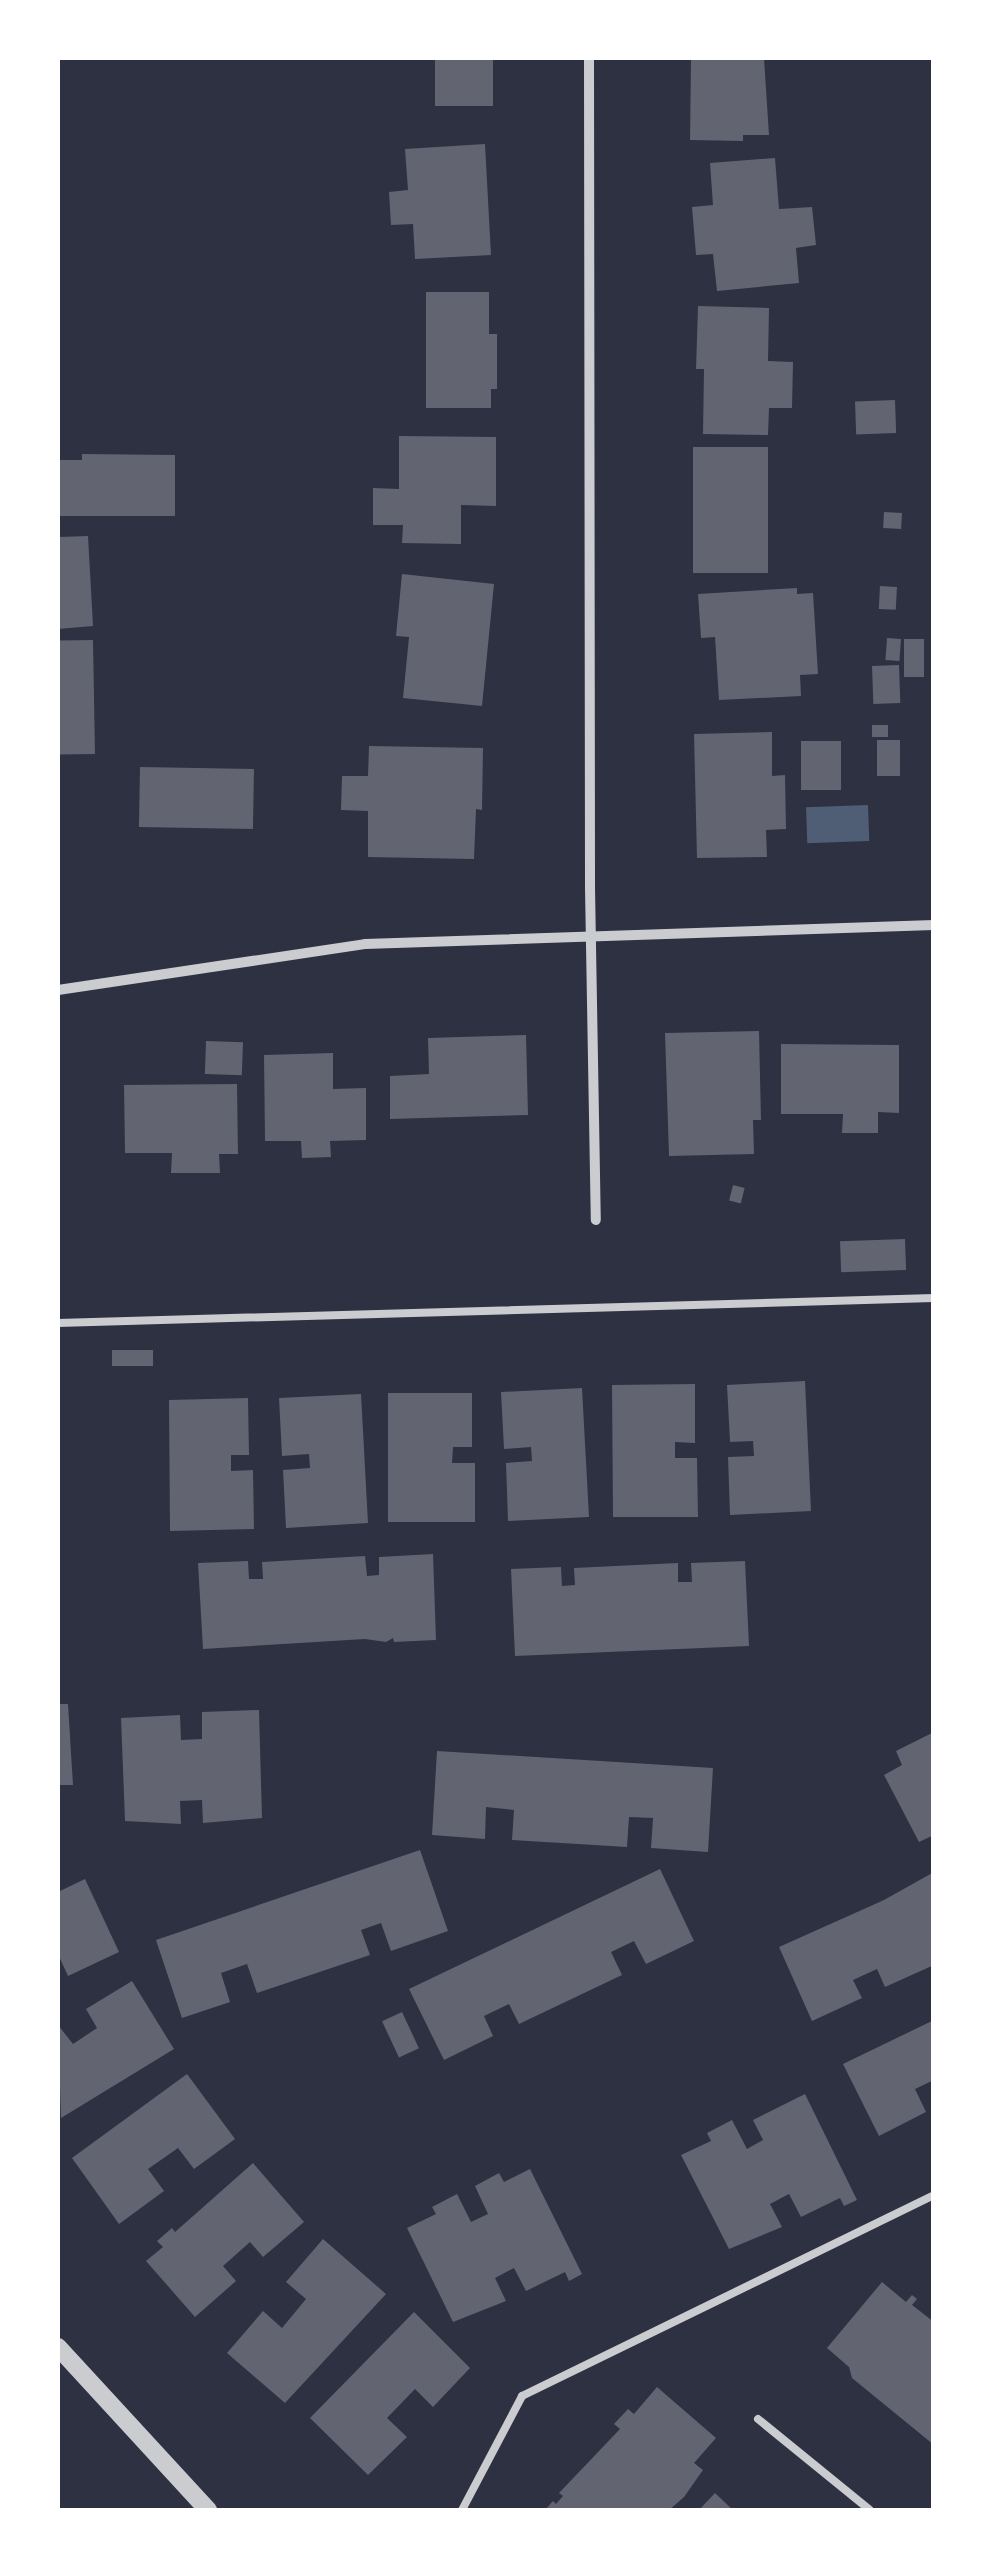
<!DOCTYPE html>
<style>
body{margin:0}
#map{position:relative;width:991px;height:2568px;overflow:hidden;background:#2d3142;font-family:"Fira Sans Condensed",sans-serif}
div>[style]{position:absolute}
.water>*{inset:0;background:#4f5d75;transform-origin:0 0}
.building>*{inset:0;background:#626471;transform-origin:0 0}
.service>*{height:8px;margin:-4px;padding:0 4px;transform-origin:4px;border-radius:4px;background:#caccd0}
.minor>*{height:10px;margin:-5px;padding:0 5px;transform-origin:5px;border-radius:5px;background:#caccd0}
.tertiary>*{height:18px;margin:-9px;padding:0 9px;transform-origin:9px;border-radius:9px;background:#caccd0}
span{translate:-50% -50%;white-space:nowrap;text-align:center;line-height:1.15;-webkit-text-stroke:9px #fff;paint-order:stroke}
.frame{position:absolute;inset:0;border:60px solid #fff;pointer-events:none}
</style>
<div id="map">
<div class="water">
<div style="left:868px;top:805px;width:36px;height:62px;rotate:88deg"></div>
</div>
<div class="building">
<div style="left:435px;top:58px;width:58px;height:48px"></div>
<div style="clip-path:polygon(691px 58px,764px 58px,769px 135px,743px 135px,743px 141px,690px 140px)"></div>
<div style="clip-path:polygon(485px 144px,491px 255px,415px 259px,413px 224px,391px 225px,389px 192px,408px 190px,405px 149px)"></div>
<div style="clip-path:polygon(775px 158px,779px 209px,812px 207px,816px 245px,796px 248px,799px 283px,717px 291px,713px 254px,696px 255px,692px 207px,713px 205px,710px 163px)"></div>
<div style="clip-path:polygon(426px 292px,489px 292px,489px 334px,497px 334px,497px 389px,491px 389px,491px 408px,426px 408px)"></div>
<div style="clip-path:polygon(698px 306px,769px 308px,768px 361px,793px 362px,792px 408px,769px 408px,768px 435px,703px 434px,704px 369px,696px 369px)"></div>
<div style="left:895px;top:400px;width:33px;height:40px;rotate:88deg"></div>
<div style="clip-path:polygon(399px 436px,496px 437px,496px 506px,461px 505px,461px 544px,402px 543px,403px 525px,373px 525px,373px 488px,399px 489px)"></div>
<div style="left:693px;top:447px;width:75px;height:126px"></div>
<div style="clip-path:polygon(82px 454px,175px 455px,175px 516px,58px 516px,58px 460px,82px 460px)"></div>
<div style="left:884px;top:512px;width:18px;height:16px;rotate:3deg"></div>
<div style="clip-path:polygon(88px 536px,93px 626px,58px 629px,58px 537px)"></div>
<div style="clip-path:polygon(402px 574px,494px 584px,482px 706px,403px 698px,409px 637px,396px 636px)"></div>
<div style="left:880px;top:586px;width:17px;height:23px;rotate:3deg"></div>
<div style="clip-path:polygon(797px 588px,797px 594px,813px 593px,818px 674px,800px 675px,801px 696px,719px 700px,715px 637px,701px 638px,698px 594px)"></div>
<div style="left:887px;top:638px;width:14px;height:22px;rotate:4deg"></div>
<div style="left:904px;top:639px;width:20px;height:38px"></div>
<div style="left:93px;top:640px;width:114px;height:35px;rotate:89deg"></div>
<div style="left:899px;top:665px;width:38px;height:27px;rotate:88deg"></div>
<div style="left:888px;top:725px;width:12px;height:16px;rotate:90deg"></div>
<div style="clip-path:polygon(772px 732px,772px 776px,785px 775px,786px 829px,766px 830px,767px 857px,697px 858px,694px 734px)"></div>
<div style="left:877px;top:740px;width:23px;height:36px"></div>
<div style="left:841px;top:741px;width:49px;height:40px;rotate:90deg"></div>
<div style="clip-path:polygon(369px 746px,483px 748px,482px 810px,476px 809px,474px 859px,368px 857px,368px 811px,341px 810px,342px 776px,368px 776px)"></div>
<div style="left:140px;top:767px;width:114px;height:60px;rotate:1deg"></div>
<div style="clip-path:polygon(759px 1031px,761px 1120px,753px 1120px,754px 1154px,669px 1156px,665px 1033px)"></div>
<div style="clip-path:polygon(526px 1035px,528px 1115px,390px 1119px,390px 1076px,429px 1074px,428px 1038px)"></div>
<div style="left:206px;top:1041px;width:37px;height:33px;rotate:2deg"></div>
<div style="clip-path:polygon(781px 1044px,899px 1045px,899px 1113px,878px 1112px,878px 1133px,842px 1133px,843px 1114px,781px 1114px)"></div>
<div style="clip-path:polygon(333px 1053px,333px 1089px,366px 1088px,366px 1140px,330px 1141px,331px 1157px,302px 1158px,301px 1141px,265px 1141px,264px 1055px)"></div>
<div style="clip-path:polygon(237px 1084px,238px 1154px,219px 1154px,220px 1173px,171px 1173px,172px 1153px,125px 1153px,124px 1085px)"></div>
<div style="left:733px;top:1185px;width:12px;height:16px;rotate:14deg"></div>
<div style="left:905px;top:1239px;width:31px;height:65px;rotate:88deg"></div>
<div style="left:153px;top:1350px;width:16px;height:41px;rotate:90deg"></div>
<div style="clip-path:polygon(805px 1381px,811px 1511px,730px 1515px,728px 1457px,754px 1456px,753px 1441px,730px 1442px,727px 1385px)"></div>
<div style="clip-path:polygon(695px 1384px,695px 1443px,675px 1442px,675px 1458px,697px 1458px,698px 1517px,613px 1517px,612px 1385px)"></div>
<div style="clip-path:polygon(582px 1388px,589px 1517px,508px 1521px,506px 1463px,532px 1461px,531px 1447px,504px 1449px,501px 1392px)"></div>
<div style="clip-path:polygon(388px 1393px,472px 1393px,472px 1447px,453px 1447px,452px 1463px,475px 1463px,475px 1522px,388px 1522px)"></div>
<div style="clip-path:polygon(361px 1394px,368px 1523px,286px 1528px,283px 1470px,310px 1468px,309px 1454px,282px 1456px,279px 1398px)"></div>
<div style="clip-path:polygon(248px 1398px,249px 1455px,231px 1455px,231px 1471px,253px 1470px,254px 1529px,170px 1531px,169px 1400px)"></div>
<div style="clip-path:polygon(433px 1554px,436px 1640px,394px 1642px,393px 1638px,386px 1642px,365px 1639px,203px 1649px,198px 1563px,248px 1561px,249px 1579px,263px 1579px,262px 1562px,365px 1556px,367px 1576px,379px 1575px,379px 1557px)"></div>
<div style="clip-path:polygon(745px 1561px,749px 1646px,515px 1656px,511px 1569px,561px 1567px,562px 1586px,575px 1585px,574px 1568px,678px 1563px,678px 1582px,692px 1582px,691px 1563px)"></div>
<div style="clip-path:polygon(58px 1704px,68px 1704px,73px 1785px,58px 1785px)"></div>
<div style="clip-path:polygon(259px 1710px,262px 1818px,203px 1823px,202px 1800px,180px 1801px,181px 1824px,125px 1821px,121px 1718px,180px 1715px,181px 1740px,202px 1739px,202px 1712px)"></div>
<div style="clip-path:polygon(934px 1732px,934px 1835px,919px 1842px,884px 1775px,902px 1765px,896px 1751px)"></div>
<div style="clip-path:polygon(437px 1751px,713px 1768px,708px 1852px,651px 1848px,653px 1818px,629px 1817px,627px 1847px,512px 1840px,514px 1810px,486px 1807px,485px 1839px,432px 1835px)"></div>
<div style="clip-path:polygon(420px 1850px,448px 1931px,391px 1951px,381px 1923px,361px 1930px,370px 1955px,257px 1993px,247px 1964px,221px 1973px,230px 2002px,182px 2018px,156px 1940px)"></div>
<div style="clip-path:polygon(660px 1869px,694px 1941px,646px 1964px,634px 1941px,611px 1952px,622px 1975px,519px 2024px,509px 2004px,484px 2016px,493px 2036px,444px 2060px,409px 1989px)"></div>
<div style="clip-path:polygon(934px 1872px,934px 1965px,885px 1987px,877px 1969px,853px 1980px,862px 1998px,812px 2021px,779px 1947px,884px 1900px)"></div>
<div style="clip-path:polygon(85px 1879px,119px 1952px,68px 1976px,58px 1954px,58px 1892px)"></div>
<div style="clip-path:polygon(132px 1981px,174px 2049px,61px 2118px,58px 2025px,73px 2044px,97px 2028px,86px 2009px)"></div>
<div style="left:402px;top:2012px;width:40px;height:22px;rotate:65deg"></div>
<div style="clip-path:polygon(934px 2020px,934px 2080px,915px 2089px,926px 2112px,879px 2136px,843px 2064px)"></div>
<div style="clip-path:polygon(187px 2074px,235px 2139px,194px 2169px,178px 2148px,148px 2169px,164px 2191px,119px 2224px,72px 2158px)"></div>
<div style="clip-path:polygon(805px 2094px,857px 2200px,844px 2206px,840px 2198px,801px 2217px,789px 2194px,770px 2204px,782px 2227px,729px 2249px,681px 2155px,711px 2141px,707px 2133px,732px 2120px,747px 2149px,763px 2140px,753px 2120px)"></div>
<div style="clip-path:polygon(253px 2163px,304px 2222px,263px 2257px,250px 2242px,223px 2266px,236px 2281px,195px 2317px,146px 2261px,163px 2247px,157px 2241px,172px 2228px,175px 2232px)"></div>
<div style="clip-path:polygon(530px 2169px,582px 2274px,569px 2281px,565px 2272px,526px 2291px,514px 2268px,495px 2278px,506px 2301px,453px 2322px,407px 2228px,436px 2214px,432px 2207px,457px 2194px,471px 2222px,488px 2214px,475px 2186px,499px 2173px,504px 2182px)"></div>
<div style="clip-path:polygon(323px 2239px,386px 2294px,285px 2403px,227px 2353px,263px 2311px,282px 2328px,306px 2299px,286px 2282px)"></div>
<div style="clip-path:polygon(882px 2282px,906px 2302px,912px 2295px,917px 2299px,912px 2305px,934px 2322px,934px 2445px,852px 2378px,849px 2367px,827px 2348px)"></div>
<div style="clip-path:polygon(414px 2312px,470px 2368px,433px 2407px,415px 2389px,387px 2418px,407px 2437px,368px 2475px,310px 2418px)"></div>
<div style="clip-path:polygon(657px 2387px,716px 2438px,694px 2463px,703px 2470px,684px 2497px,669px 2510px,545px 2510px,553px 2501px,556px 2504px,563px 2496px,559px 2493px,620px 2429px,614px 2424px,628px 2409px,634px 2414px)"></div>
<div style="clip-path:polygon(715px 2493px,733px 2510px,699px 2510px)"></div>
</div>
<div class="service">
<div style="left:58px;top:1323px;width:876px;rotate:-1.63deg"></div>
<div style="left:758px;top:2419px;width:144px;rotate:39.1deg"></div>
<div style="left:462px;top:2510px;width:129px;rotate:-62.2deg"></div>
<div style="left:522px;top:2396px;width:458px;rotate:-26deg"></div>
</div>
<div class="minor">
<div style="left:589px;top:58px;width:830px;rotate:89.93deg"></div>
<div style="left:590px;top:888px;width:332px;rotate:89deg"></div>
<div style="left:58px;top:990px;width:310px;rotate:-8.5deg"></div>
<div style="left:365px;top:944px;width:569px;rotate:-1.91deg"></div>
</div>
<div class="tertiary">
<div style="left:58px;top:2347px;width:222px;rotate:47.4deg"></div>
</div>
<div class="frame"></div>
</div>
